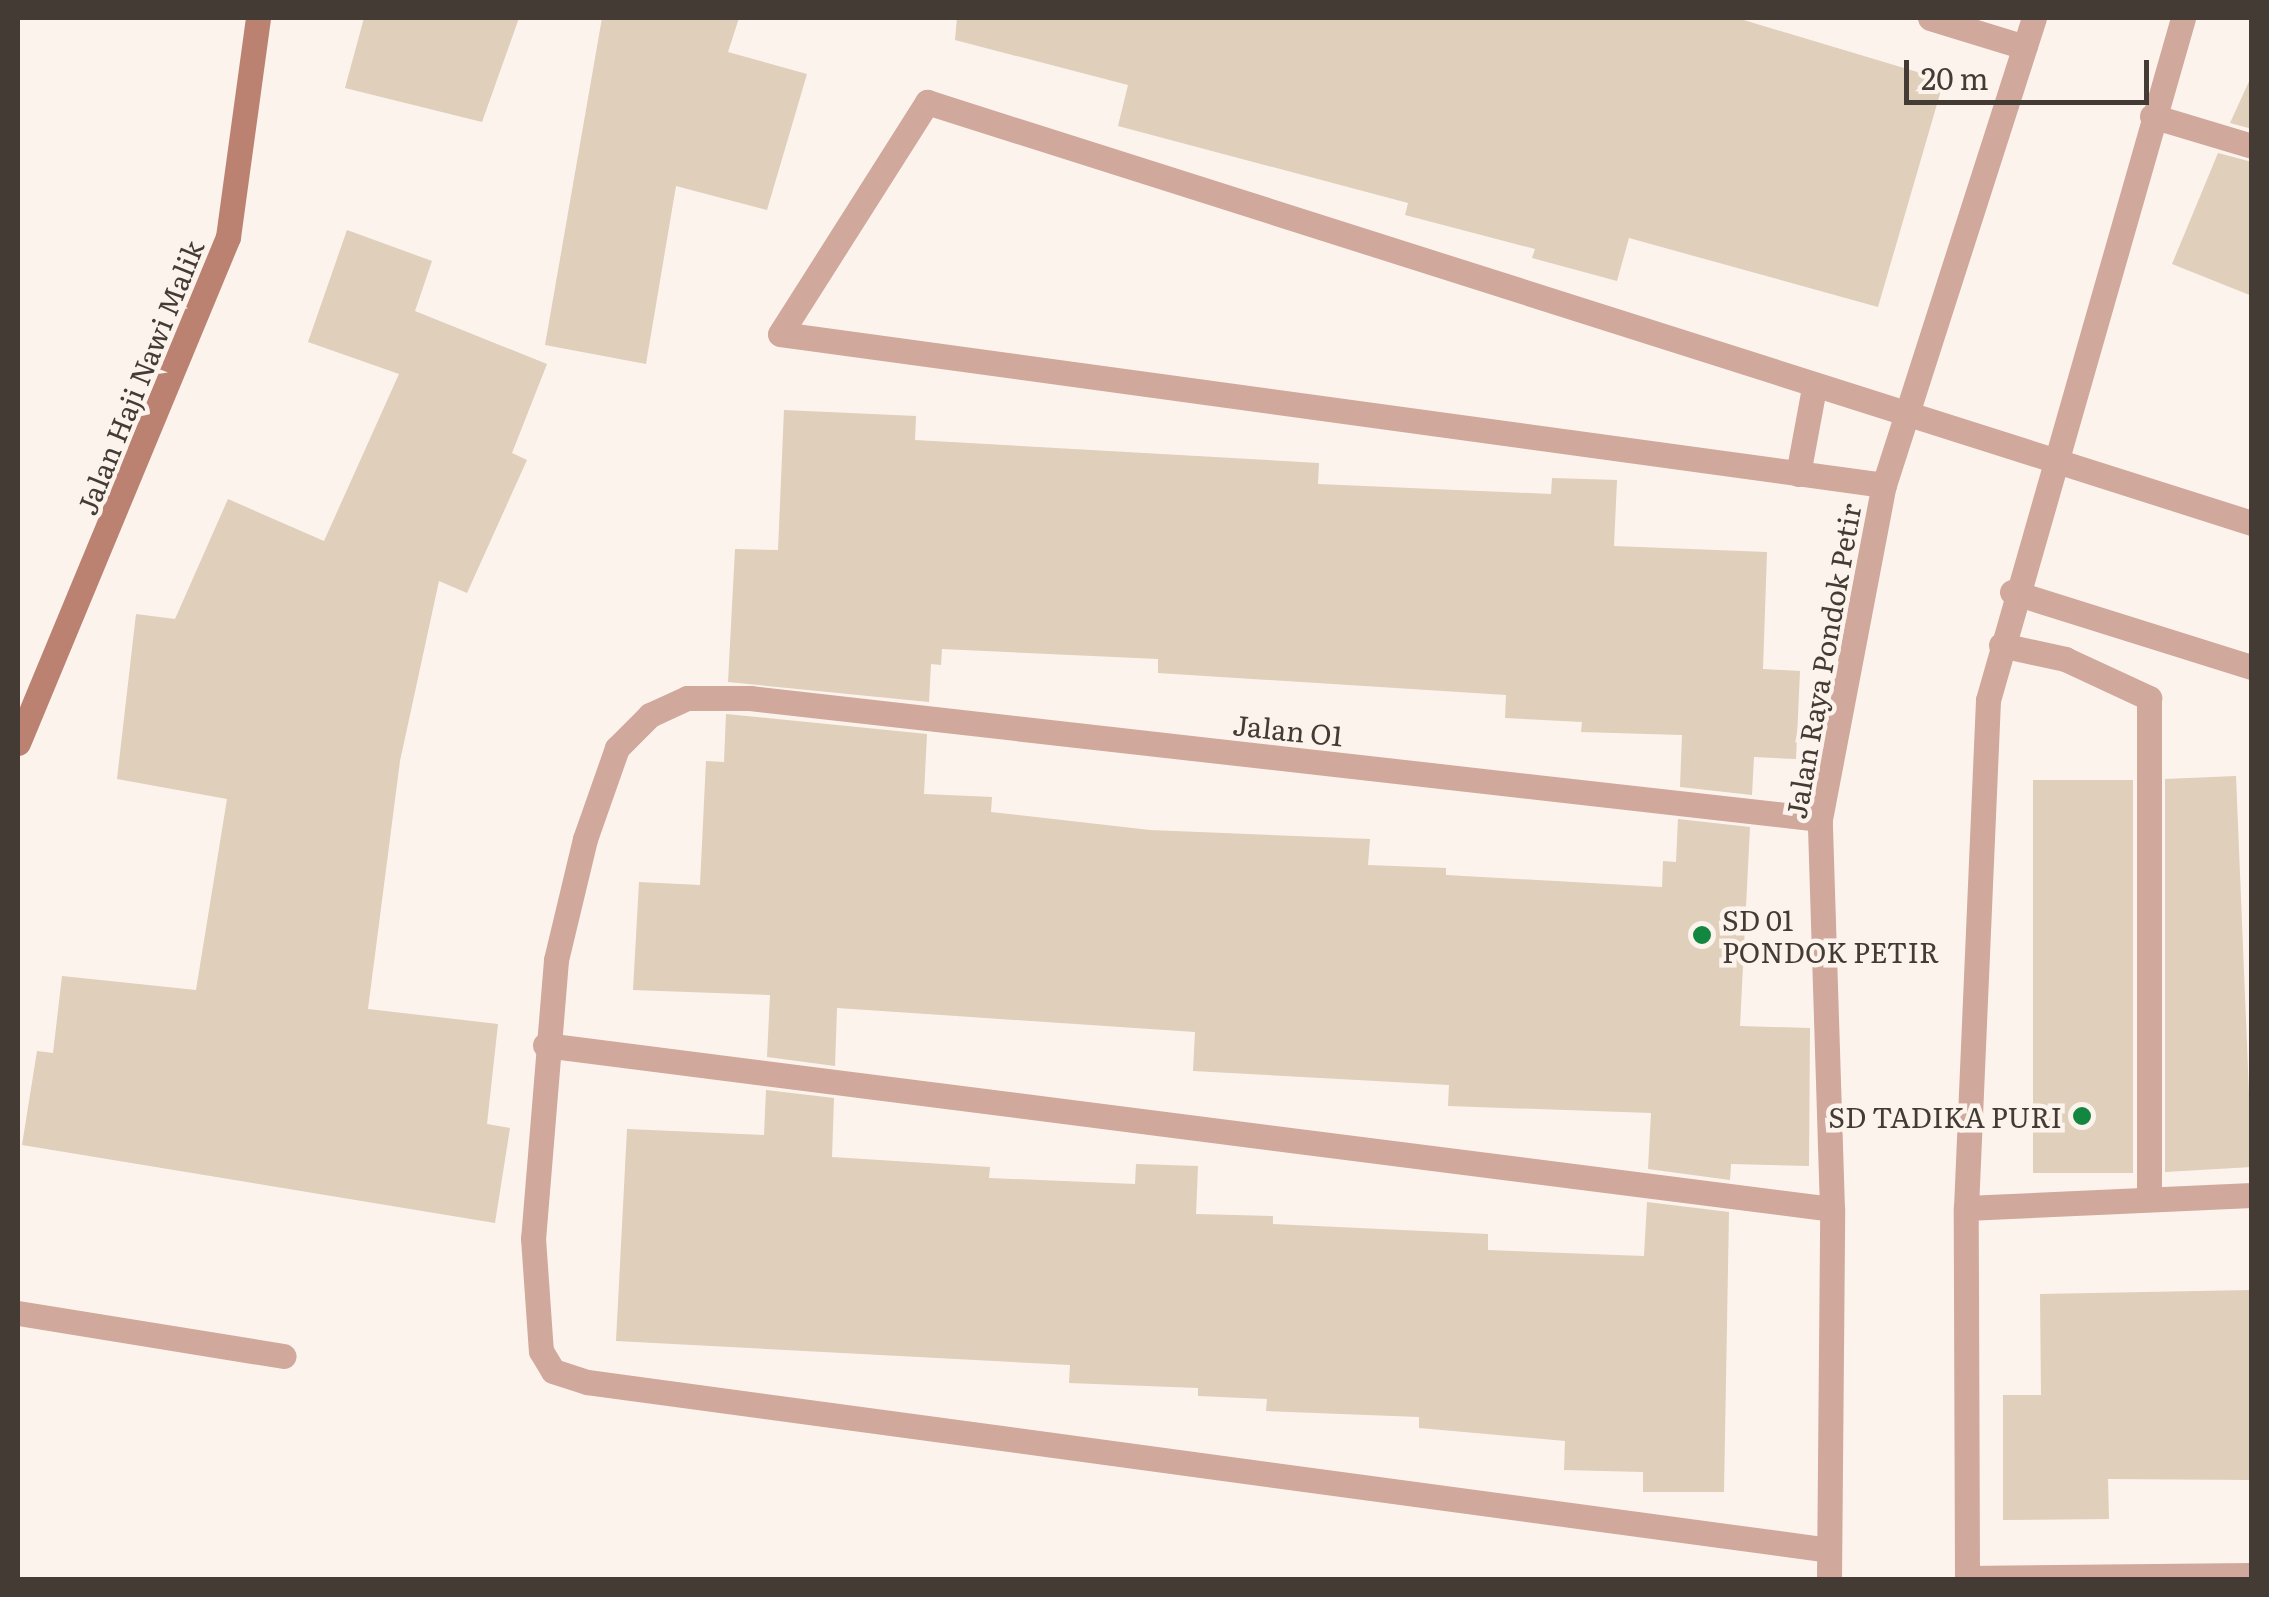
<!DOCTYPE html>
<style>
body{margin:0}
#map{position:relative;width:2269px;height:1597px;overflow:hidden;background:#fcf3ed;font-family:Literata,serif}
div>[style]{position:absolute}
.building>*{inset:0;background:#dfcfbb;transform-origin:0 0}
.service>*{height:25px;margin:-12.5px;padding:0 12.5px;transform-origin:12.5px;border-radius:12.5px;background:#d0a89c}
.minor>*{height:25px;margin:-12.5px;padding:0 12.5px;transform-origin:12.5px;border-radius:12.5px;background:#d0a89c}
.secondary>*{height:25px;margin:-12.5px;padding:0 12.5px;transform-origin:12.5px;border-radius:12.5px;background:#bb8271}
.dots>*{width:28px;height:28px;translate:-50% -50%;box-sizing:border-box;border:5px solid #fcf3ed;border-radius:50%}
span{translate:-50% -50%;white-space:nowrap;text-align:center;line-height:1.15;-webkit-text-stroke:9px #fcf3ed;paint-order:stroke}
.street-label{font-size:28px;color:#443b35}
.poi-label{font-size:28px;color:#443b35}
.left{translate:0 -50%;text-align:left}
.right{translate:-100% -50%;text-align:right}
.frame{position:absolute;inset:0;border:20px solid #443b35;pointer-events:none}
.scale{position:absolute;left:1904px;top:60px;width:245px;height:45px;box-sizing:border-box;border:5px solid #443b35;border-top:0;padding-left:12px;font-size:30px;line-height:35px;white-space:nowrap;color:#443b35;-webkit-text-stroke:8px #fcf3ed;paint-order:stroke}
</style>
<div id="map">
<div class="building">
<div style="clip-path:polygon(364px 18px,519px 18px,482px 122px,345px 88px)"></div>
<div style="clip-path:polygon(602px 18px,739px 18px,728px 52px,807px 74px,767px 210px,676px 186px,646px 364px,545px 345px)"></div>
<div style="clip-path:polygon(957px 18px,1737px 18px,1944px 80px,1878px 307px,1629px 238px,1617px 281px,1532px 258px,1535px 249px,1405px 215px,1408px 203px,1118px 126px,1128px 85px,955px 40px)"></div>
<div style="clip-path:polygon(2252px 75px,2252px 129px,2230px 123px)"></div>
<div style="clip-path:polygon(2218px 153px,2252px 162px,2252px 296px,2172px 264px)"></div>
<div style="clip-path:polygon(347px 230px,432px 261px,415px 311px,547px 364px,512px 453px,527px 460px,467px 593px,439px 581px,400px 761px,368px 1009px,498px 1024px,487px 1124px,510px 1128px,495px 1223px,22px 1145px,37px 1051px,53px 1053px,62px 976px,196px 990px,227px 799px,117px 779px,136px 614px,175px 619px,228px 499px,324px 541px,399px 374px,308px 342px)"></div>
<div style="clip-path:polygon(784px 410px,916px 416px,915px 440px,1319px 463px,1318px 484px,1551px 494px,1552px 478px,1617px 480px,1614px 546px,1767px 552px,1763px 669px,1800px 671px,1796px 759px,1754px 757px,1752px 795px,1680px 787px,1682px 735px,1581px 732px,1582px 722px,1505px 718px,1506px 695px,1158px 673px,1158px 659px,942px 649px,941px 665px,931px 664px,929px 702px,728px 682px,735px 549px,778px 550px)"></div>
<div style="clip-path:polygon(726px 714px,927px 734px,924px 794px,992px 797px,991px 812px,1150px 830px,1370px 839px,1368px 865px,1446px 868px,1446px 875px,1662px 887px,1663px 861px,1676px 862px,1678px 819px,1750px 827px,1740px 1026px,1810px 1028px,1809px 1166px,1731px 1164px,1730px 1180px,1648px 1169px,1651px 1113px,1448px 1106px,1449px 1085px,1193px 1071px,1195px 1032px,837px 1008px,835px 1066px,767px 1057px,770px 995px,633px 990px,639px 882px,700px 885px,706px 761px,724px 762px)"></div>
<div style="clip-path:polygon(2236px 776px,2252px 1167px,2165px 1172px,2165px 779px)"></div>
<div style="left:2133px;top:780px;width:393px;height:100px;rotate:90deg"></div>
<div style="clip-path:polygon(766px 1090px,834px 1098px,832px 1157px,990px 1167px,989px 1178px,1135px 1184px,1136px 1164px,1198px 1166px,1196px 1214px,1273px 1216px,1273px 1224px,1488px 1234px,1488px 1250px,1644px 1256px,1647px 1202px,1729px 1212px,1724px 1492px,1643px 1492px,1643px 1472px,1564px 1470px,1565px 1441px,1419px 1428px,1419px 1417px,1266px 1411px,1267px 1399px,1198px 1396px,1198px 1388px,1069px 1383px,1070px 1365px,616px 1341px,627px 1129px,764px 1135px)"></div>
<div style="clip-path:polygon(2252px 1290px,2252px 1480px,2108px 1479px,2109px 1519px,2003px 1520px,2003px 1395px,2041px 1395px,2040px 1294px)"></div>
</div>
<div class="service">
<div style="left:18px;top:1313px;width:269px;rotate:9.2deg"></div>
</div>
<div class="minor">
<div style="left:1930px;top:18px;width:99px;rotate:17deg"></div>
<div style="left:2152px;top:116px;width:104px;rotate:16.7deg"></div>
<div style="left:1798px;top:474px;width:87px;rotate:-79.5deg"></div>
<div style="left:1884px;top:485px;width:1114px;rotate:-172.21deg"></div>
<div style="left:780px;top:334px;width:275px;rotate:-57.6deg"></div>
<div style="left:927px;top:102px;width:1390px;rotate:17.63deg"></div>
<div style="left:2012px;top:592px;width:251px;rotate:17.4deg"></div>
<div style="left:2001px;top:645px;width:66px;rotate:12.3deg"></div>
<div style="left:2065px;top:659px;width:93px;rotate:24.9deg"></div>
<div style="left:2149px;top:698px;width:501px;rotate:90deg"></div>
<div style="left:1820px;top:819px;width:1077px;rotate:-173.55deg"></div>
<div style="left:750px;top:698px;width:63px;rotate:180deg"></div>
<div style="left:687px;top:698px;width:41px;rotate:155.3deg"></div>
<div style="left:650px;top:715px;width:47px;rotate:135deg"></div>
<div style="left:617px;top:748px;width:96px;rotate:109.4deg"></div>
<div style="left:585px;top:839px;width:124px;rotate:103.5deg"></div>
<div style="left:556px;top:960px;width:279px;rotate:94.7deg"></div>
<div style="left:533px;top:1238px;width:113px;rotate:86deg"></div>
<div style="left:541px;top:1351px;width:23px;rotate:59deg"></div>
<div style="left:553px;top:1371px;width:36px;rotate:18deg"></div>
<div style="left:587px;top:1382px;width:1253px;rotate:7.7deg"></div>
<div style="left:545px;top:1045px;width:1297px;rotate:7.26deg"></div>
<div style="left:1966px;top:1208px;width:286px;rotate:-2.6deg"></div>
<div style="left:1967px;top:1578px;width:285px;rotate:-0.6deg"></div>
<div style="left:1829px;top:1580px;width:371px;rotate:-89.5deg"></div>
<div style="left:1832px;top:1209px;width:390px;rotate:-91.8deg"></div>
<div style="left:1820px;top:819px;width:340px;rotate:-79.2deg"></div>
<div style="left:1884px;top:485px;width:490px;rotate:-72.2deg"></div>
<div style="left:1967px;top:1580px;width:372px;rotate:-90.2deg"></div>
<div style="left:1966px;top:1208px;width:508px;rotate:-87.52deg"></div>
<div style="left:1988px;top:700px;width:709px;rotate:-74.04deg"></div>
</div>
<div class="secondary">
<div style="left:18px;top:743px;width:548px;rotate:-67.46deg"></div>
<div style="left:228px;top:237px;width:221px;rotate:-82.2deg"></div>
</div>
<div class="dots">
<div style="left:1702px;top:935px;background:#13863f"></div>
<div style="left:2082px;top:1116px;background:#13863f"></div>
</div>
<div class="street-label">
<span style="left:139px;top:377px;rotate:-68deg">Jalan Haji Nawi Malik</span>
<span style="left:1822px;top:661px;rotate:-80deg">Jalan Raya Pondok Petir</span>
<span style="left:1288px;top:729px;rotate:6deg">Jalan O1</span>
</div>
<div class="poi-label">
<span class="left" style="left:1722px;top:935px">SD 01<br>PONDOK PETIR</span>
<span class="right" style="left:2062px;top:1116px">SD TADIKA PURI</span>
</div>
<div class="frame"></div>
<div class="scale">20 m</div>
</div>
